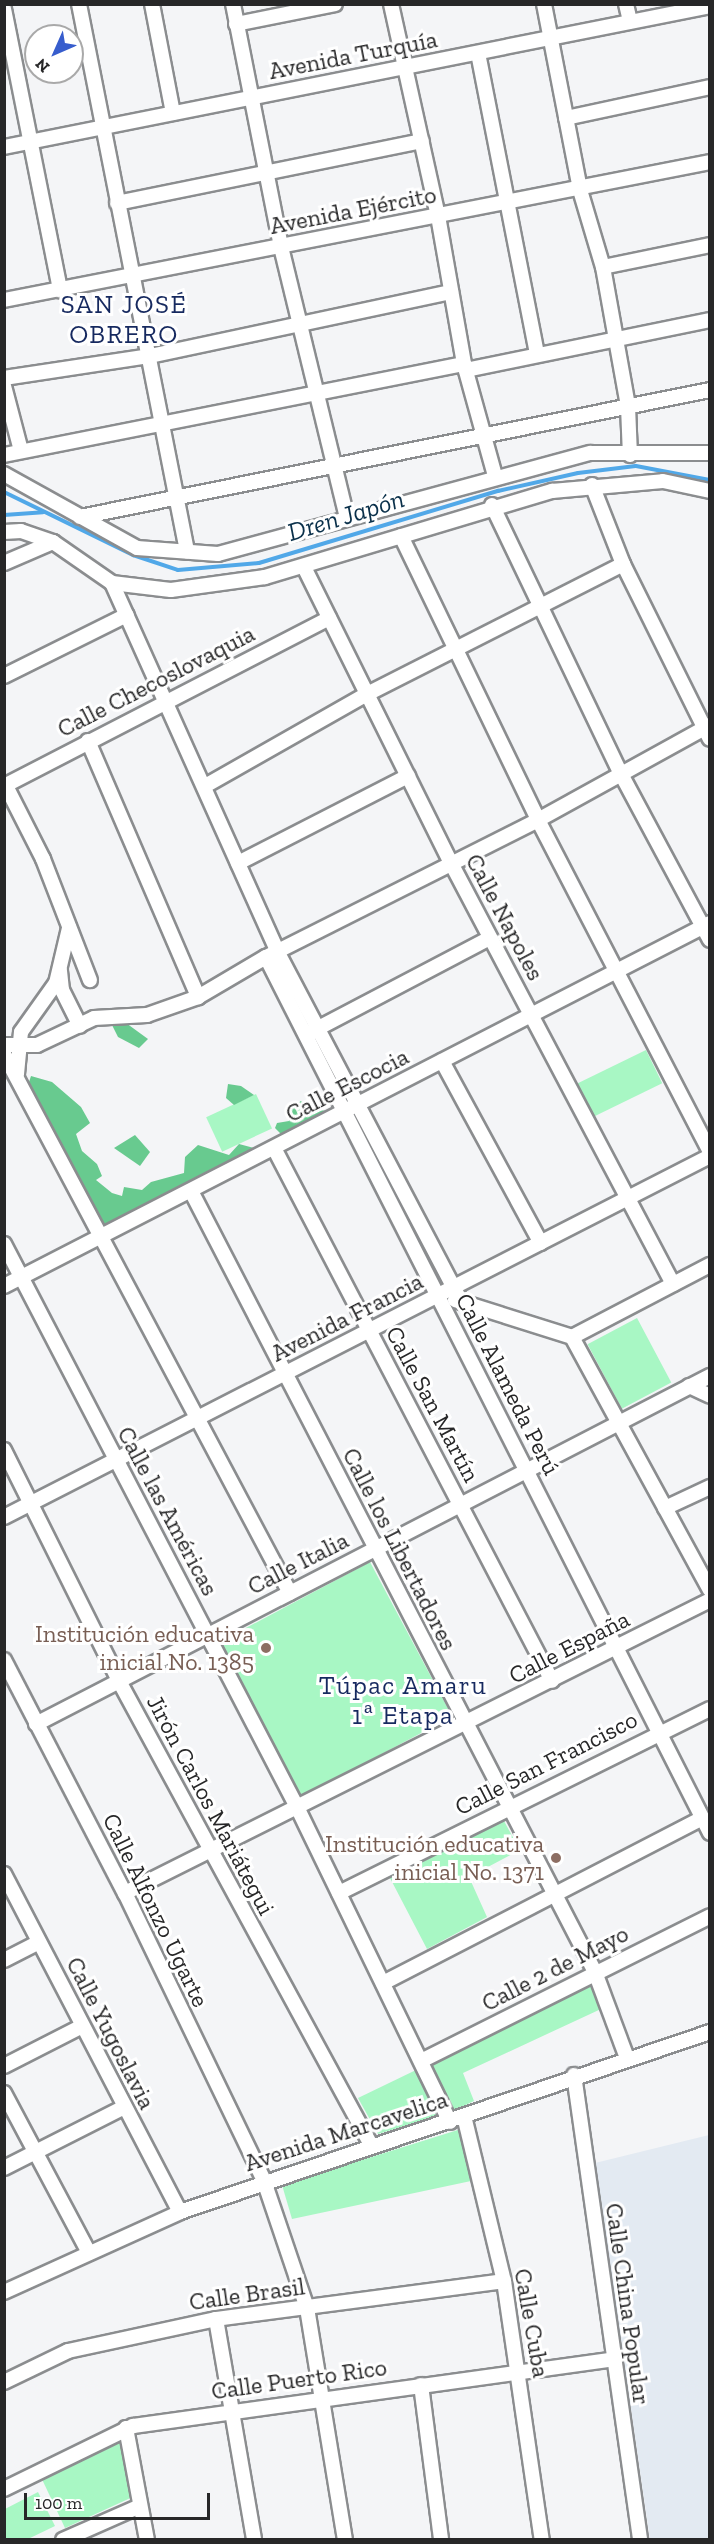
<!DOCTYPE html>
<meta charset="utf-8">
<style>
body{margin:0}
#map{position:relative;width:714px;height:2544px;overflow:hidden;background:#f4f5f7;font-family:"Zilla Slab",serif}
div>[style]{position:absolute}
.built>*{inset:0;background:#e3eaf2}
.green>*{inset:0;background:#a8f7c4;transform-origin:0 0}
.forest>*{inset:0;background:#68ca8f}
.stream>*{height:4px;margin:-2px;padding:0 2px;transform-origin:2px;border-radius:2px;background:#51a8e8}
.roads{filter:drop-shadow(2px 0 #8b8d8f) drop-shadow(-2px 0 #8b8d8f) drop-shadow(0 2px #8b8d8f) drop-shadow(0 -2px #8b8d8f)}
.minor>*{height:14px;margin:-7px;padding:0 7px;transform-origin:7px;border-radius:7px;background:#fff}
.dots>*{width:16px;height:16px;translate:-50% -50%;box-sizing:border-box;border:3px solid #fff;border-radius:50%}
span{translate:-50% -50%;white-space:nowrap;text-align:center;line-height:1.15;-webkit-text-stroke:6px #fff;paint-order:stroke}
.street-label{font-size:24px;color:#272728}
.education-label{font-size:24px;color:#785e54}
.right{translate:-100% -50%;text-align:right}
.neighbourhood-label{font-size:26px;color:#16295f;letter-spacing:1.5px}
.water-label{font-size:26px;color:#0a304a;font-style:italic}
.frame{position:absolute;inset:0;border:6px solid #272728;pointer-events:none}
.north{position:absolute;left:24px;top:24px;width:60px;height:60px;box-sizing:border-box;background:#fff;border:2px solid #a9a9a9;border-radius:50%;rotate:225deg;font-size:16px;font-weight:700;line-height:24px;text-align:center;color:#272728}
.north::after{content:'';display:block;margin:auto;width:21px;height:27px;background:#375dcd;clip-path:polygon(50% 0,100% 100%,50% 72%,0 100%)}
.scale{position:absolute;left:24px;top:2493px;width:186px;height:27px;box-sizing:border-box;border:3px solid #272728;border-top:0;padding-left:8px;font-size:18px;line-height:21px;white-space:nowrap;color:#272728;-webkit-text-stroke:4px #fff;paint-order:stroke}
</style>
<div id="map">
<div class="built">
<div style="clip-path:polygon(709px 2135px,709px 2539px,650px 2539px,595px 2163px)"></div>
</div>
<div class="green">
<div style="left:646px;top:1050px;width:37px;height:81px;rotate:64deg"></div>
<div style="left:256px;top:1094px;width:38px;height:55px;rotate:65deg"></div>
<div style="left:637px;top:1318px;width:73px;height:56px;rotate:62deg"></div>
<div style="left:370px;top:1562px;width:175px;height:172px;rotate:62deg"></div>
<div style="clip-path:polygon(504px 1821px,520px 1850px,469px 1877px,487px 1917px,427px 1949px,390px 1878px)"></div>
<div style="clip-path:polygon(591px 1984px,601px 2009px,463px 2073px,474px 2101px,453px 2111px,431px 2066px)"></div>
<div style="clip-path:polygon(416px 2070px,438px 2116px,378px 2134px,358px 2098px)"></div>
<div style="clip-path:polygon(461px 2129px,471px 2181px,292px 2219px,282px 2185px)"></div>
<div style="clip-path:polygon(123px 2441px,137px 2495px,65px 2528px,40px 2475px)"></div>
<div style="clip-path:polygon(38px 2492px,55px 2526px,28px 2539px,5px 2539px,5px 2509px)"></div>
</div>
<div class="forest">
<div style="clip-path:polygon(111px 1023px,126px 1023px,148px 1039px,139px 1048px,118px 1037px)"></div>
<div style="clip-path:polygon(31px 1076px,52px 1082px,81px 1107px,90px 1123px,76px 1134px,82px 1151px,97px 1164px,102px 1176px,96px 1180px,112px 1193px,122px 1196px,124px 1187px,142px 1190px,151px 1182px,184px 1173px,185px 1157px,198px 1145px,229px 1155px,239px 1144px,254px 1148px,256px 1155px,102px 1238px,27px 1088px)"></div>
<div style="clip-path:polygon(228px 1084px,241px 1086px,254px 1095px,234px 1105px,226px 1098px)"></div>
<div style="clip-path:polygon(301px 1101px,310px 1110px,337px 1111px,286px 1139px,275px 1128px,277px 1123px,289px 1121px,288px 1109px)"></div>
<div style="clip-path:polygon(135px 1135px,150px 1152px,140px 1166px,114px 1148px)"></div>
</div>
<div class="stream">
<div style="left:4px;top:492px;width:144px;rotate:26deg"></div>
<div style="left:133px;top:555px;width:47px;rotate:18.4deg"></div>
<div style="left:178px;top:570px;width:81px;rotate:-4.9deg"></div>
<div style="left:259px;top:563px;width:250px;rotate:-16.8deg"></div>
<div style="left:498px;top:491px;width:82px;rotate:-12.7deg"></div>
<div style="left:578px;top:473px;width:58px;rotate:-6.9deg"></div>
<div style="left:636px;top:466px;width:75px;rotate:10.7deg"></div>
<div style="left:4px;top:515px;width:39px;rotate:-4deg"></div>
</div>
<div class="roads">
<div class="minor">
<div style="left:79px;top:4px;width:558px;rotate:78.83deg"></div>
<div style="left:152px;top:4px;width:111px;rotate:79.1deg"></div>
<div style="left:233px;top:4px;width:248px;rotate:78.8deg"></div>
<div style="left:281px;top:247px;width:279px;rotate:76.3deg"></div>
<div style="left:391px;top:4px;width:217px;rotate:77.5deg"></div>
<div style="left:438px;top:216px;width:150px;rotate:80deg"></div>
<div style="left:464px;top:364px;width:116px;rotate:74.5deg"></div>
<div style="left:544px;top:4px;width:189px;rotate:79deg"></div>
<div style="left:580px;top:190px;width:80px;rotate:73.4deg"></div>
<div style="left:603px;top:267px;width:141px;rotate:79.8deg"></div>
<div style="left:628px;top:406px;width:49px;rotate:87.7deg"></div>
<div style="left:626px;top:4px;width:18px;rotate:77deg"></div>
<div style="left:4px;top:9px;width:287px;rotate:78.7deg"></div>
<div style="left:236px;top:24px;width:101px;rotate:-11.4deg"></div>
<div style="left:478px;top:53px;width:307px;rotate:78.9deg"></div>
<div style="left:566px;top:118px;width:147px;rotate:-12.1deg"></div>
<div style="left:4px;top:147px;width:720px;rotate:-11.29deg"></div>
<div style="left:117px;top:203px;width:311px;rotate:-11.5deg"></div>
<div style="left:603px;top:267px;width:109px;rotate:-11.6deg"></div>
<div style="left:4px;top:300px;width:719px;rotate:-11.06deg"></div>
<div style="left:466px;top:370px;width:249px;rotate:-11.6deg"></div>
<div style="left:4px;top:378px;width:148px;rotate:-8.6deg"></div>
<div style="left:150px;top:356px;width:308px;rotate:-12deg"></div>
<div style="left:4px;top:386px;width:67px;rotate:75.3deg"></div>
<div style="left:4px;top:455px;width:469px;rotate:-11.2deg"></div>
<div style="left:4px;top:474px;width:152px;rotate:29.1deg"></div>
<div style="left:137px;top:548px;width:81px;rotate:4.2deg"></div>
<div style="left:218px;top:554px;width:386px;rotate:-15.2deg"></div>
<div style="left:591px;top:453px;width:119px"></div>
<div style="left:592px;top:485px;width:85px;rotate:68.6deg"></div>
<div style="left:623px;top:564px;width:195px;rotate:63.6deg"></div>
<div style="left:492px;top:505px;width:298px;rotate:64.4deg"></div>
<div style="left:621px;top:774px;width:188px;rotate:61.8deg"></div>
<div style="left:80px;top:517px;width:643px;rotate:-11.4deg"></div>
<div style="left:4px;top:532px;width:17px;rotate:-3deg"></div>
<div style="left:21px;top:531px;width:34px;rotate:19deg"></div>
<div style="left:53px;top:542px;width:72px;rotate:34.8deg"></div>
<div style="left:112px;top:583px;width:403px;rotate:65.8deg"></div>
<div style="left:277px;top:951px;width:395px;rotate:62.3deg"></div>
<div style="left:401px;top:536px;width:315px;rotate:64.2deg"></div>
<div style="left:538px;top:820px;width:374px;rotate:62.6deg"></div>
<div style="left:4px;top:563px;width:53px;rotate:-23.2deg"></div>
<div style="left:304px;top:567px;width:330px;rotate:63.6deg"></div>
<div style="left:451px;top:863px;width:476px;rotate:62.2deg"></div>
<div style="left:112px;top:583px;width:59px;rotate:6.8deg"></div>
<div style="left:171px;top:590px;width:95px;rotate:-7.9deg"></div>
<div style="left:265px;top:577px;width:300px;rotate:-16.7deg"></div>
<div style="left:552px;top:491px;width:111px;rotate:-5.1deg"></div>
<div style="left:663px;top:481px;width:48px;rotate:12deg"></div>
<div style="left:4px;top:676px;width:137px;rotate:-26.4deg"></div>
<div style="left:88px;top:741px;width:279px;rotate:66.7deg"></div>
<div style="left:4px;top:786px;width:366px;rotate:-27.3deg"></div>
<div style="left:6px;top:786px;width:82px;rotate:63.1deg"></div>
<div style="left:43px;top:859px;width:130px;rotate:68.8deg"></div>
<div style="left:205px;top:786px;width:186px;rotate:-29.6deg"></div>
<div style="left:367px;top:694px;width:287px;rotate:-26.9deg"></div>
<div style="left:238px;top:863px;width:191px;rotate:-27.1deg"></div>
<div style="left:266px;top:957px;width:982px;rotate:63.12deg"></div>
<div style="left:60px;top:971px;width:19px;rotate:84deg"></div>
<div style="left:62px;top:990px;width:40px;rotate:63.4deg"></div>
<div style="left:309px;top:1033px;width:204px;rotate:-27.7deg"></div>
<div style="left:4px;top:1045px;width:33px"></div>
<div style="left:37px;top:1045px;width:63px;rotate:-25.3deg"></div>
<div style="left:94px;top:1018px;width:53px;rotate:-3.2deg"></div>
<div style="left:147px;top:1015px;width:54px;rotate:-19.4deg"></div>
<div style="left:198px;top:997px;width:79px;rotate:-30.5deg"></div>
<div style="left:266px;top:957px;width:305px;rotate:-26.7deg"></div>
<div style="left:538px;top:820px;width:196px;rotate:-28.9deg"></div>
<div style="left:4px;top:1054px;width:610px;rotate:62.05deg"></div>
<div style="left:442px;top:1061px;width:207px;rotate:61.5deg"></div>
<div style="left:17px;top:1074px;width:42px;rotate:-84.6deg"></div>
<div style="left:21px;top:1032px;width:60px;rotate:-54.5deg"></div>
<div style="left:56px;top:983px;width:57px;rotate:-76.7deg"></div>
<div style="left:274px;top:1148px;width:601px;rotate:62.45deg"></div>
<div style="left:191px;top:1191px;width:879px;rotate:62.65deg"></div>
<div style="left:595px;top:1972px;width:92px;rotate:69.6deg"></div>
<div style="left:4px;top:1244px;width:635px;rotate:62.51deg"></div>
<div style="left:297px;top:1807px;width:350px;rotate:64.1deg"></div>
<div style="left:4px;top:1286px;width:794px;rotate:-27.21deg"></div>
<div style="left:455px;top:1300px;width:123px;rotate:17.5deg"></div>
<div style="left:572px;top:1337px;width:156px;rotate:-27.6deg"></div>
<div style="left:572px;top:1337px;width:288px;rotate:61.4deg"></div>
<div style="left:689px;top:1386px;width:23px;rotate:25deg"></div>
<div style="left:4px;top:1450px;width:258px;rotate:63.5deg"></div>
<div style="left:119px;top:1681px;width:528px;rotate:61.49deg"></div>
<div style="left:665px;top:1508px;width:50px;rotate:-25deg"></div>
<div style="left:4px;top:1517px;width:793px;rotate:-27.08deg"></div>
<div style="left:4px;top:1660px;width:263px;rotate:62.6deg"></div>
<div style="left:125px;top:1893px;width:320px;rotate:64.2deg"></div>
<div style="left:264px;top:2181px;width:134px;rotate:71.3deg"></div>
<div style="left:307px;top:2308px;width:235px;rotate:80.7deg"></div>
<div style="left:36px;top:1724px;width:759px;rotate:-27.31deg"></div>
<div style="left:4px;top:1874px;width:381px;rotate:62.5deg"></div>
<div style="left:125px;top:1893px;width:654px;rotate:-26.6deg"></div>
<div style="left:339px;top:1893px;width:414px;rotate:-26.4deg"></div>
<div style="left:4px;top:1960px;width:39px;rotate:-27deg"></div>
<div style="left:383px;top:1983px;width:359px;rotate:-27.3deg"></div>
<div style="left:421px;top:2061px;width:323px;rotate:-26.6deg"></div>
<div style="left:4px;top:2066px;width:88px;rotate:-27.1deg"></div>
<div style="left:574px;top:2075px;width:470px;rotate:81.9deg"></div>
<div style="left:4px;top:2093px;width:181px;rotate:62deg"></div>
<div style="left:464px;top:2116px;width:170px;rotate:76.4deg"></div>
<div style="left:504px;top:2281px;width:262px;rotate:81.7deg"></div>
<div style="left:4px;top:2168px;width:135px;rotate:-26.9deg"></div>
<div style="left:4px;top:2292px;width:193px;rotate:-24.4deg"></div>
<div style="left:180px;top:2212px;width:560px;rotate:-18.76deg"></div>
<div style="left:216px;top:2319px;width:224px;rotate:80.2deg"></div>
<div style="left:4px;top:2382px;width:71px;rotate:-25.8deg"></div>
<div style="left:68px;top:2351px;width:151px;rotate:-12.2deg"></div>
<div style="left:216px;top:2319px;width:290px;rotate:-7.5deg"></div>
<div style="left:421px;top:2385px;width:156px;rotate:82.6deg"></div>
<div style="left:126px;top:2428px;width:114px;rotate:79.4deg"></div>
<div style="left:4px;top:2489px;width:144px;rotate:-26deg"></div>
<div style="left:133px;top:2426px;width:485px;rotate:-7.9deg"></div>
<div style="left:63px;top:2540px;width:84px;rotate:-23.8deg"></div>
</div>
</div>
<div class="dots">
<div style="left:266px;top:1648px;background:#8d6e63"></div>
<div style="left:556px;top:1858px;background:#8d6e63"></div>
</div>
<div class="street-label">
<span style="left:353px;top:55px;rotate:-11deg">Avenida Turquía</span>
<span style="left:353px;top:210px;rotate:-11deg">Avenida Ejército</span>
<span style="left:156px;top:681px;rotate:-27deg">Calle Checoslovaquia</span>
<span style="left:505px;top:917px;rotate:62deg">Calle Napoles</span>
<span style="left:347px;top:1085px;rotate:-27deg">Calle Escocia</span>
<span style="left:347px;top:1317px;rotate:-27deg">Avenida Francia</span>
<span style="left:508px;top:1384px;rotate:63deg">Calle Alameda Perú</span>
<span style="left:433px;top:1404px;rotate:62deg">Calle San Martín</span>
<span style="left:168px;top:1511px;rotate:62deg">Calle las Américas</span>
<span style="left:400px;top:1549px;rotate:63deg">Calle los Libertadores</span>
<span style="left:298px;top:1563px;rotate:-27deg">Calle Italia</span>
<span style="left:569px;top:1647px;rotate:-27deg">Calle España</span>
<span style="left:546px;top:1763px;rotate:-27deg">Calle San Francisco</span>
<span style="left:211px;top:1805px;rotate:62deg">Jirón Carlos Mariátegui</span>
<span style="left:156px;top:1910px;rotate:64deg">Calle Alfonzo Ugarte</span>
<span style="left:555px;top:1968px;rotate:-27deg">Calle 2 de Mayo</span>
<span style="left:111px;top:2033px;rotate:63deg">Calle Yugoslavia</span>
<span style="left:346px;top:2131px;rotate:-18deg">Avenida Marcavelica</span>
<span style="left:247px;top:2294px;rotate:-8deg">Calle Brasil</span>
<span style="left:628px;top:2304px;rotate:82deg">Calle China Popular</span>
<span style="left:532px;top:2323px;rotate:80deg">Calle Cuba</span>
<span style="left:299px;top:2379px;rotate:-8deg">Calle Puerto Rico</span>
</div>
<div class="education-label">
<span class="right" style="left:254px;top:1648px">Institución educativa<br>inicial No. 1385</span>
<span class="right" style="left:544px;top:1858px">Institución educativa<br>inicial No. 1371</span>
</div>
<div class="neighbourhood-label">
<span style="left:124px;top:320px">SAN JOSÉ<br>OBRERO</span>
<span style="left:403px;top:1701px">Túpac Amaru<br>1ª Etapa</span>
</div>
<div class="water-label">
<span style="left:346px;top:516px;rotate:-17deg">Dren Japón</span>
</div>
<div class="frame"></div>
<div class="north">N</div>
<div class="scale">100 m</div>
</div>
